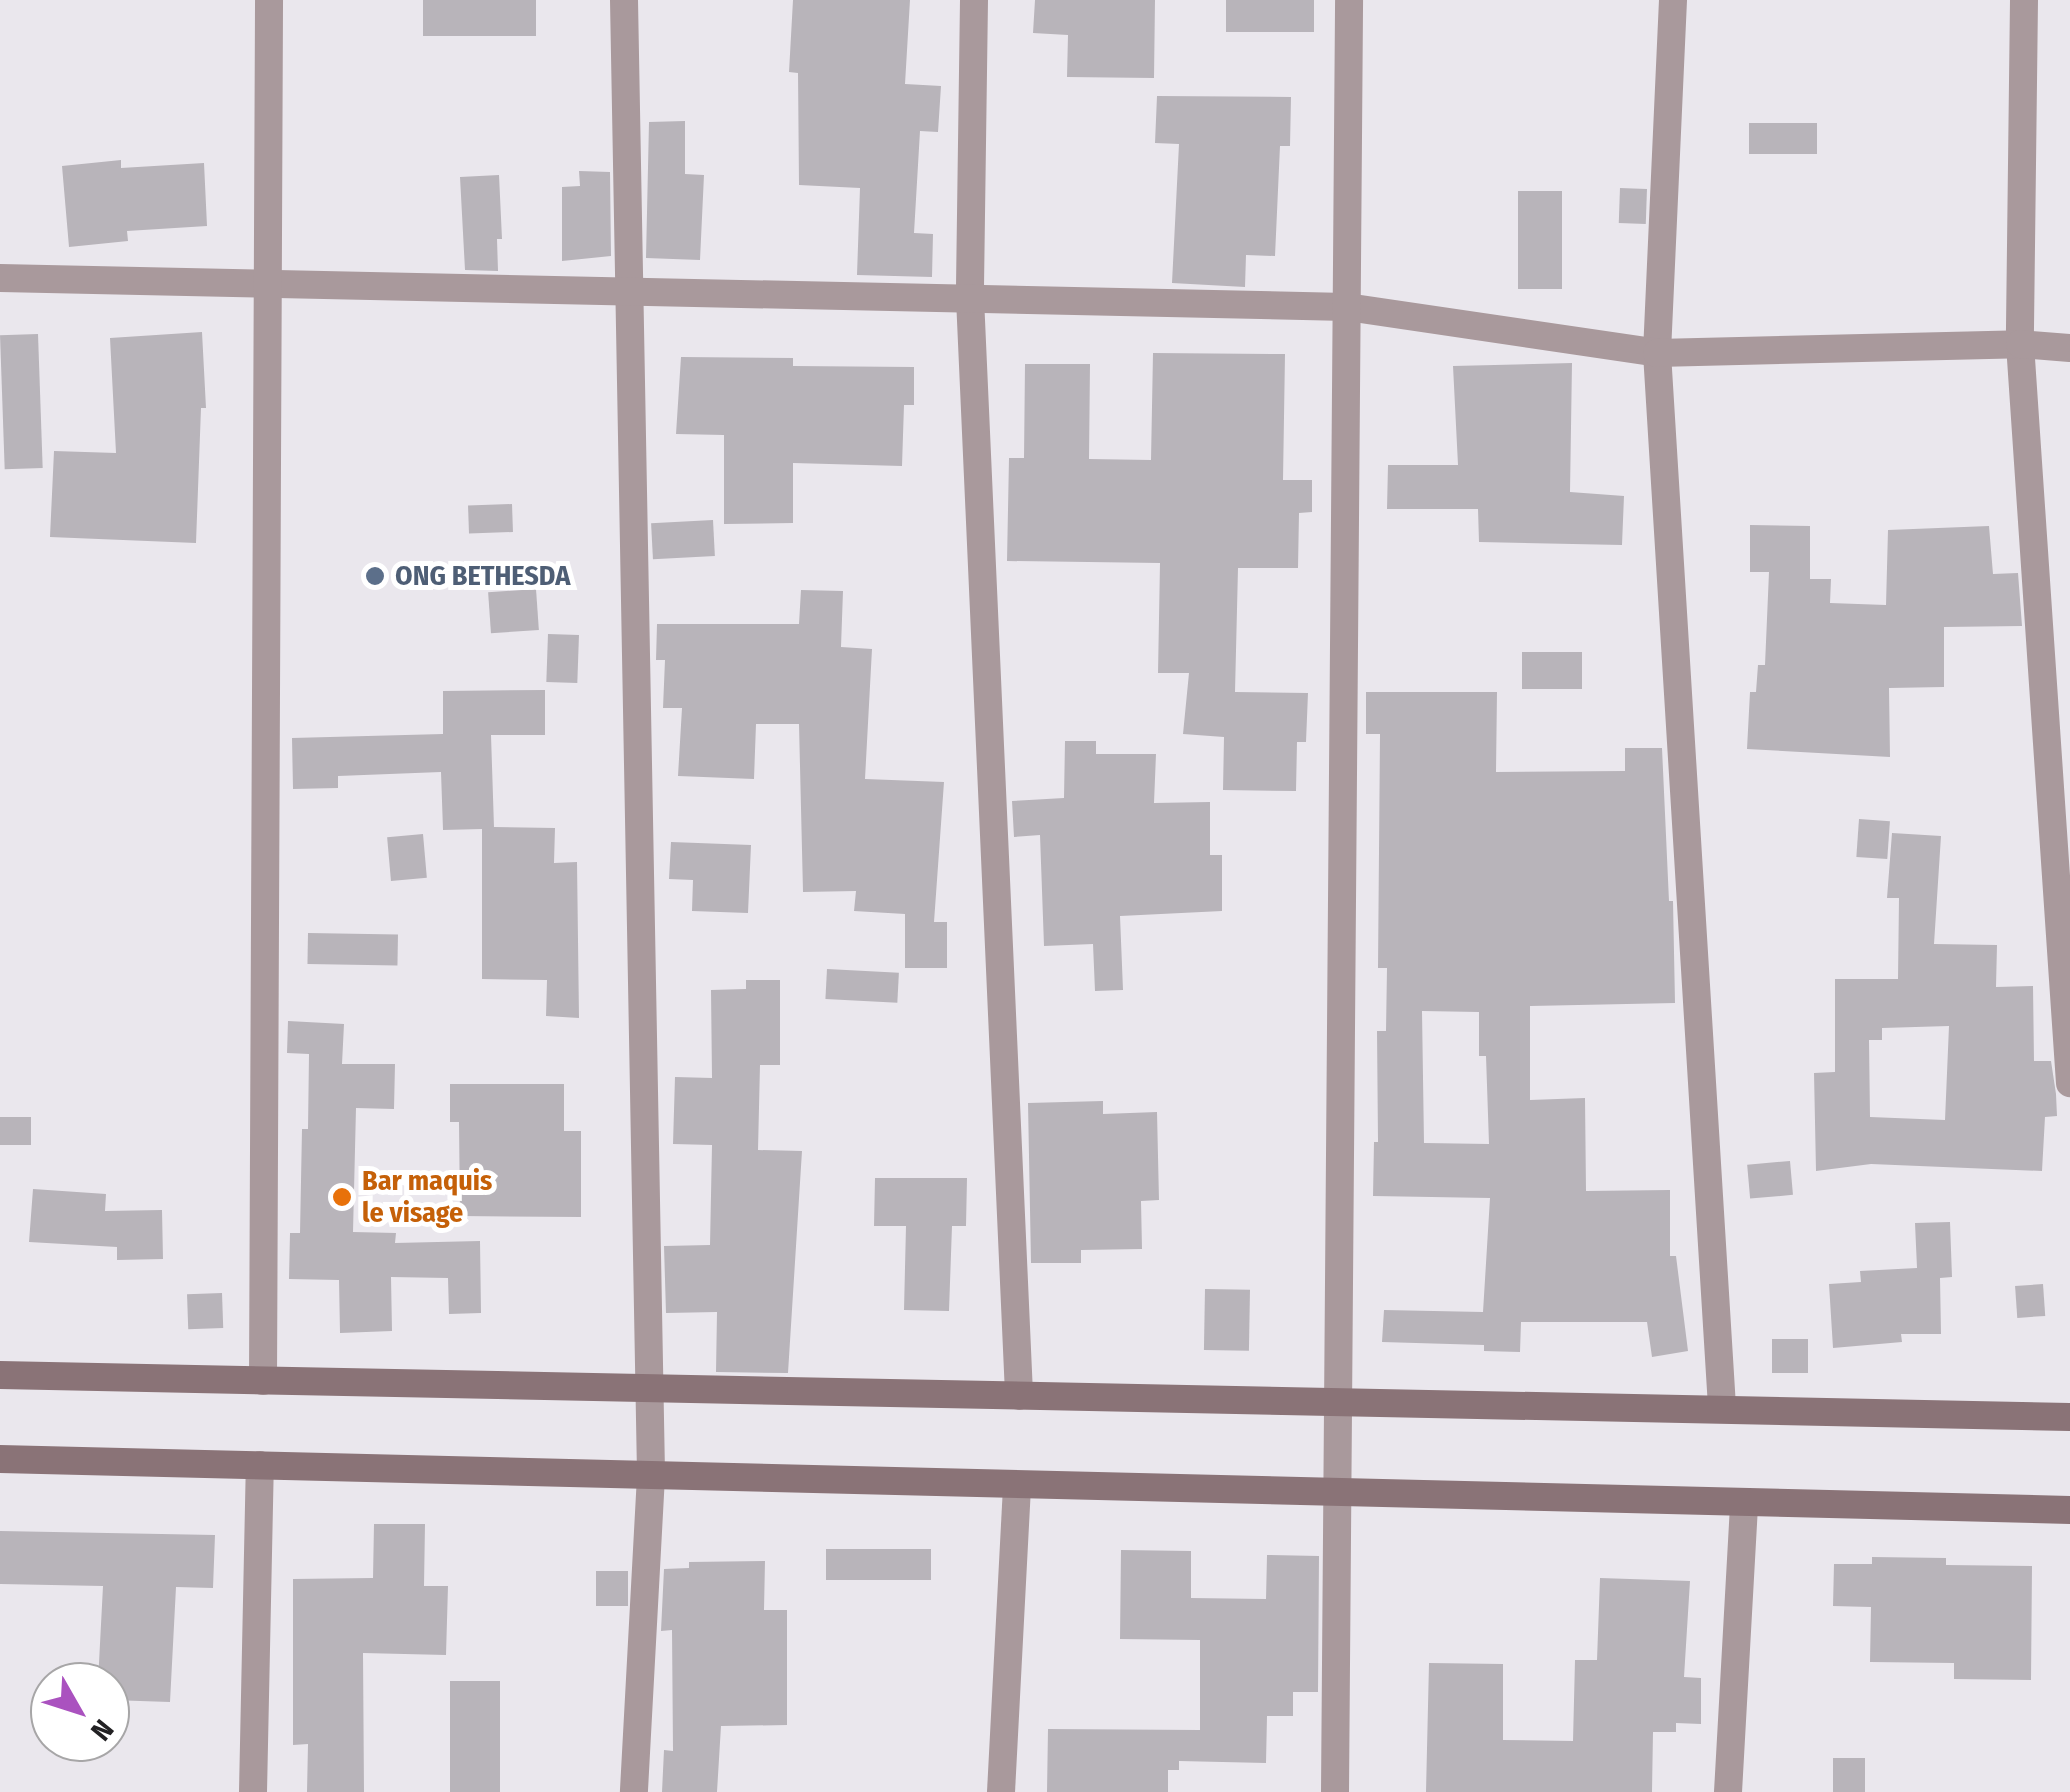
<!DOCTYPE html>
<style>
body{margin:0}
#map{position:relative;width:2070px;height:1792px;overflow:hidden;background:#eae7ed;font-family:"Fira Sans Condensed",sans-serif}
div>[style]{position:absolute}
.building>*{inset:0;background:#b8b4ba;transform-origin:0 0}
.minor>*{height:28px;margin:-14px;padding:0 14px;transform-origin:14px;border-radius:14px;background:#a9999c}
.secondary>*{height:28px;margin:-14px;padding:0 14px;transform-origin:14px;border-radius:14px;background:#8a7377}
.dots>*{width:28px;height:28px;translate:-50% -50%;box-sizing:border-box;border:5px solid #fff;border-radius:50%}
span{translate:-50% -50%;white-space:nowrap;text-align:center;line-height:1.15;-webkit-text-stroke:10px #fff;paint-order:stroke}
.service-label{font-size:28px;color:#4e5e75;font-weight:700}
.left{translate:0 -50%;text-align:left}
.food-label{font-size:28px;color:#c56008;font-weight:700}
.north{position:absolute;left:30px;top:1662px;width:100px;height:100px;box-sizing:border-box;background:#fff;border:2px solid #a7a6a7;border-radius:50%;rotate:129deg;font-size:28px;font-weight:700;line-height:40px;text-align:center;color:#222123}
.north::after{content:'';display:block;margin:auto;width:35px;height:45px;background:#aa52bf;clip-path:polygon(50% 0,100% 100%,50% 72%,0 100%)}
</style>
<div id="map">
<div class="building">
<div style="left:423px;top:0;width:113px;height:36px"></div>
<div style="clip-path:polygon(793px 0,910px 0,905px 84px,941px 86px,938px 132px,920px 131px,914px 233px,933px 234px,932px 277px,857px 275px,860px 188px,799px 185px,798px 73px,789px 72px)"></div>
<div style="clip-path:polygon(1035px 0,1155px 0,1154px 78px,1067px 77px,1068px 35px,1033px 33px)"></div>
<div style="left:1226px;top:0;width:88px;height:32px"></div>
<div style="clip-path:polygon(1157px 96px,1291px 97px,1290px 146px,1280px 146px,1275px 256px,1246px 255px,1245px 287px,1172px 283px,1179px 144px,1155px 143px)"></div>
<div style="clip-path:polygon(685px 121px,685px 174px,704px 175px,700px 260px,646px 258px,649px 122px)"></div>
<div style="left:1817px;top:123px;width:31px;height:68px;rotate:90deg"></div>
<div style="clip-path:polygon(121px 160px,121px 168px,204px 163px,207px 226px,127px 231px,128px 241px,69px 247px,62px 166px)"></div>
<div style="clip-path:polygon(579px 171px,610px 172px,611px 256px,562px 261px,562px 187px,580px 186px)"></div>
<div style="clip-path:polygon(499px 175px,502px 239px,497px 239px,498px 271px,465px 270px,460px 177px)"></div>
<div style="left:1620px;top:188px;width:27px;height:35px;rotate:2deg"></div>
<div style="left:1518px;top:191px;width:44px;height:98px"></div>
<div style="clip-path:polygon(202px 332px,206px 408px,201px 408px,196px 543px,50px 537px,54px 451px,116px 453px,110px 338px)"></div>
<div style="left:38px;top:334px;width:134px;height:38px;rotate:88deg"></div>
<div style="clip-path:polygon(1153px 353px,1285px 354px,1283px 480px,1312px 480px,1312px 512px,1299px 513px,1298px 568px,1238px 568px,1235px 692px,1308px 693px,1306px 742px,1297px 742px,1296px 791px,1223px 790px,1224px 737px,1183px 734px,1189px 673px,1158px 673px,1160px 563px,1007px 561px,1009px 458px,1024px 458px,1025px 364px,1090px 364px,1089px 459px,1151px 460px)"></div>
<div style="clip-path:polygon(681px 357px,793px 358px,793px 366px,914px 367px,914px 405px,904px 405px,902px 466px,793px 463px,793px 523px,724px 524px,724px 435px,676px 434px)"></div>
<div style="clip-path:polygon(1572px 363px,1570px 492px,1624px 496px,1622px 545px,1479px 542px,1478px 509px,1387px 509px,1388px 465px,1458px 465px,1453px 366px)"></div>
<div style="left:512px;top:504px;width:28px;height:44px;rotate:88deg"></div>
<div style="left:713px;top:520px;width:36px;height:62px;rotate:87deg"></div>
<div style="clip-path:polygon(1750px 525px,1810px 526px,1810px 579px,1831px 579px,1830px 603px,1886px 605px,1888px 530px,1989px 526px,1993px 574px,2018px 573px,2022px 626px,1944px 627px,1944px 687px,1889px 688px,1890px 757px,1747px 749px,1750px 692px,1756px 692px,1758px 665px,1765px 665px,1769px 572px,1750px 572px)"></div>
<div style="left:536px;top:589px;width:41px;height:48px;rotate:86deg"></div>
<div style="clip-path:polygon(801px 590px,843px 591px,841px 647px,872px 649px,865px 779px,944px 782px,934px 922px,947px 922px,947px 968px,905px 968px,905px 914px,854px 911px,856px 891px,803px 892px,799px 724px,756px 724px,754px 779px,678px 776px,682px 708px,663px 708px,665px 660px,656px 660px,657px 624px,799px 624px)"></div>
<div style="left:548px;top:634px;width:31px;height:48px;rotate:2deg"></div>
<div style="left:1582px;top:652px;width:37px;height:60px;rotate:90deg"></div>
<div style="clip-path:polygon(545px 690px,545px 735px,491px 735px,494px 827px,555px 828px,554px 863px,577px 862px,579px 1018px,546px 1016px,547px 980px,482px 979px,482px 829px,443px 830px,441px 772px,338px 776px,338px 788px,293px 789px,292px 738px,443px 734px,443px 691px)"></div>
<div style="clip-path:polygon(evenodd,1366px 692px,1497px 692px,1496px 772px,1625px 771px,1625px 748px,1662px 748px,1669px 901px,1673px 901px,1675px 1003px,1530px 1006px,1530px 1100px,1585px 1098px,1586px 1191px,1670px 1190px,1670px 1256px,1676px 1256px,1688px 1351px,1652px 1357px,1647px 1322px,1521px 1322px,1520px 1352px,1484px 1351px,1484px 1345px,1382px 1342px,1384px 1310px,1483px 1312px,1490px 1198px,1373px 1196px,1374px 1142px,1378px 1142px,1377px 1031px,1386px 1031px,1387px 968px,1378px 968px,1380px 734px,1366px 734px,1366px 692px,1422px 1011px,1479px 1012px,1479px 1056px,1486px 1056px,1489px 1144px,1424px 1143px,1422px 1011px)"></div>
<div style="clip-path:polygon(1065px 741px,1096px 741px,1096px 754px,1156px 754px,1154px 803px,1210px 802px,1210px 855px,1222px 855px,1222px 911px,1120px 916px,1123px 990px,1095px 991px,1093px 944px,1044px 946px,1040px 835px,1014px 837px,1012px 801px,1064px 798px)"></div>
<div style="left:1859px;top:819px;width:31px;height:38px;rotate:4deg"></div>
<div style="clip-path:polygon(evenodd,1892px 833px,1941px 836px,1934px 944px,1997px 945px,1996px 987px,2033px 986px,2034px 1061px,2051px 1061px,2056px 1094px,2057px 1116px,2045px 1117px,2042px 1171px,1871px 1164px,1816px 1171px,1814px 1073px,1835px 1072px,1835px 979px,1898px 979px,1899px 898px,1887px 898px,1892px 833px,1949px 1026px,1945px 1120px,1870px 1117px,1869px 1040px,1882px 1040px,1882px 1028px,1949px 1026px)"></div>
<div style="left:423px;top:834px;width:44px;height:36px;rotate:85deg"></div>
<div style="clip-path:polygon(671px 842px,751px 845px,748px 913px,692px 911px,693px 880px,669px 879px)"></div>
<div style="left:308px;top:933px;width:90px;height:31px;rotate:1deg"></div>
<div style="left:827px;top:969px;width:72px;height:30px;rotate:3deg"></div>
<div style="clip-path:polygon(746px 980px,780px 980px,780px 1065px,760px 1065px,758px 1150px,802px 1151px,788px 1373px,716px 1372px,717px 1312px,666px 1313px,664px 1246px,710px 1245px,712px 1145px,673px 1144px,675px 1077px,712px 1078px,711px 990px,746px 989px)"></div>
<div style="clip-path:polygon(288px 1021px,344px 1024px,342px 1064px,395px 1064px,394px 1109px,356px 1108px,353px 1232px,396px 1233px,395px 1243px,480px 1241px,481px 1313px,449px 1314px,448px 1278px,391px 1277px,392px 1331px,340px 1333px,339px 1280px,289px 1279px,290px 1233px,300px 1233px,302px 1129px,308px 1129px,309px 1054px,287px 1053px)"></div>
<div style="clip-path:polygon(450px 1084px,564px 1084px,564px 1131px,581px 1131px,581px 1217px,460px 1216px,459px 1122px,450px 1122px)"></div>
<div style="clip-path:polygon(1103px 1101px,1103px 1114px,1157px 1112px,1159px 1200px,1141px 1201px,1142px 1249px,1081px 1250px,1081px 1263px,1031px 1263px,1028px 1103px)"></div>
<div style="left:0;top:1117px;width:31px;height:28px"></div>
<div style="left:1790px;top:1161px;width:34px;height:43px;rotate:85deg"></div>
<div style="clip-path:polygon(875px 1178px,967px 1178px,966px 1226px,952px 1226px,949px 1311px,904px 1310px,906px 1226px,874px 1226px)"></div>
<div style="clip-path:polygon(33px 1189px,106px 1194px,105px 1211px,162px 1210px,163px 1259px,117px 1260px,117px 1247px,29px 1242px)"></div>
<div style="clip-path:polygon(1950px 1222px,1952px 1277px,1940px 1278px,1941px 1334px,1901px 1334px,1902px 1342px,1833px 1348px,1829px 1284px,1861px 1282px,1860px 1271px,1917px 1268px,1915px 1223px)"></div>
<div style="left:2043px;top:1284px;width:32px;height:28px;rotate:86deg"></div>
<div style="left:1205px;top:1289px;width:45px;height:61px;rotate:1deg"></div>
<div style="left:222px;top:1293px;width:35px;height:35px;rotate:88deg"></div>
<div style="left:1808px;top:1339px;width:34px;height:36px;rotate:90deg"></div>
<div style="clip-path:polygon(374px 1524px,425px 1524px,424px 1586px,448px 1586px,446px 1655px,363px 1653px,364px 1792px,307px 1792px,308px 1744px,293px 1745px,293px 1579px,373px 1578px)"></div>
<div style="clip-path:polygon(0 1531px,215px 1535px,213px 1588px,176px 1587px,170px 1702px,110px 1700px,110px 1682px,98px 1682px,103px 1586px,0 1584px)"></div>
<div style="left:931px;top:1549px;width:31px;height:105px;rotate:90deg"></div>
<div style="clip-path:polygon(1121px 1550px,1191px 1551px,1191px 1598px,1266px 1599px,1267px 1555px,1319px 1556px,1318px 1692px,1293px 1692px,1293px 1716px,1267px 1716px,1266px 1763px,1179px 1761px,1179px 1770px,1168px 1770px,1168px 1792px,1047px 1792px,1048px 1729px,1200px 1730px,1200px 1640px,1120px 1639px)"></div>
<div style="clip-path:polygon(1872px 1557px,1946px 1558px,1946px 1565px,2032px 1566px,2031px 1680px,1954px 1679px,1954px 1663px,1870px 1662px,1871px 1607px,1833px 1606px,1834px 1564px,1872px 1564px)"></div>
<div style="clip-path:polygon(765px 1561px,764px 1610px,787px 1610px,787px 1725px,721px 1726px,717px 1792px,662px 1792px,664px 1750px,673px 1751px,672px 1630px,661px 1631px,664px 1569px,689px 1568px,689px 1562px)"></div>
<div style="left:596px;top:1571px;width:32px;height:35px"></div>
<div style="clip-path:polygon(1600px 1578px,1690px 1581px,1684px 1677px,1701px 1678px,1701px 1724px,1676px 1723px,1676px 1732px,1653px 1732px,1652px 1792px,1426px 1792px,1429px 1663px,1503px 1664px,1503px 1740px,1573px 1741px,1575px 1660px,1597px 1660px)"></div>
<div style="left:450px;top:1681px;width:50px;height:111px"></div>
<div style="left:1833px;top:1758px;width:32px;height:34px"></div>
</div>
<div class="minor">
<div style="left:624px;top:0;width:1476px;rotate:88.95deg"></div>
<div style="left:651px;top:1476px;width:316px;rotate:93.1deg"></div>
<div style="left:974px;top:0;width:298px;rotate:90.8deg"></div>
<div style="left:970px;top:298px;width:1099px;rotate:87.44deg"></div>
<div style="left:1673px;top:0;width:353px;rotate:92.6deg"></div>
<div style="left:1657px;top:353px;width:1056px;rotate:86.47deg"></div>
<div style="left:2024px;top:0;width:344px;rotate:90.7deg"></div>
<div style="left:2020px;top:344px;width:741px;rotate:86.13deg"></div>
<div style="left:0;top:278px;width:1347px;rotate:1.23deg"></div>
<div style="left:1347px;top:307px;width:313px;rotate:8.4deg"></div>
<div style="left:1657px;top:353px;width:363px;rotate:-1.4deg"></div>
<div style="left:2020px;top:344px;width:50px;rotate:4.6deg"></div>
<div style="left:263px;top:1381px;width:1381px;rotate:-89.75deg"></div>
<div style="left:253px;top:1792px;width:327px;rotate:-88.8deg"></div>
<div style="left:1001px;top:1792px;width:307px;rotate:-87deg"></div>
<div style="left:1335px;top:1792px;width:1792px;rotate:-89.55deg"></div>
<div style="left:1728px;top:1792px;width:289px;rotate:-86.8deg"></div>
</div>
<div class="secondary">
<div style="left:0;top:1375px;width:2070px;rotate:1.16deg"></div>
<div style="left:0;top:1459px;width:2071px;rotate:1.41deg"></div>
</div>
<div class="dots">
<div style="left:375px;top:576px;background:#5c6f8a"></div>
<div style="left:342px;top:1197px;background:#e8710a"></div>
</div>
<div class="service-label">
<span class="left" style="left:395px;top:576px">ONG BETHESDA</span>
</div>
<div class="food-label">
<span class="left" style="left:362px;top:1197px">Bar maquis<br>le visage</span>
</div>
<div class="north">N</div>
</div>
